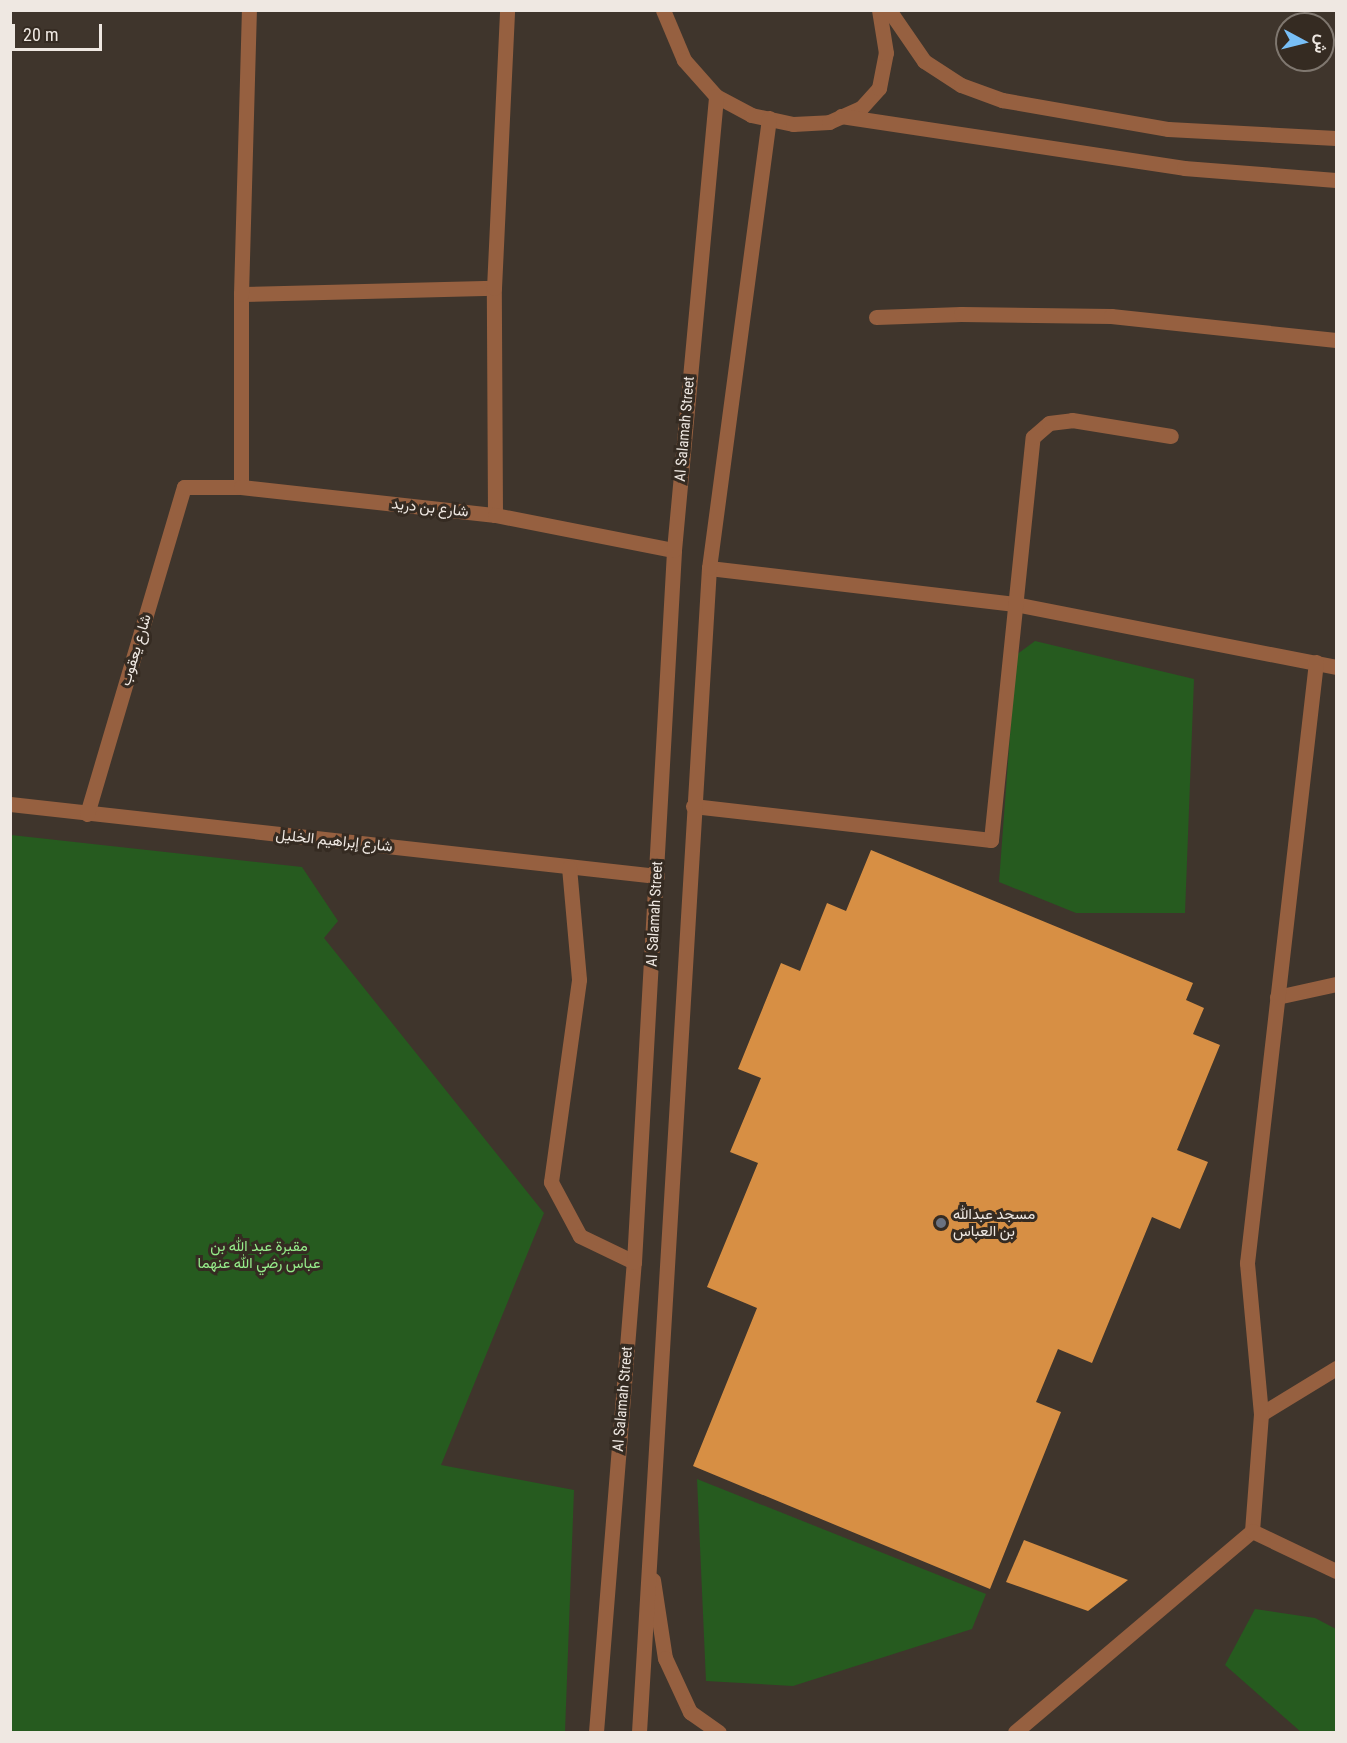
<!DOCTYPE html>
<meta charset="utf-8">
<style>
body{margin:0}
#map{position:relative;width:1347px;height:1743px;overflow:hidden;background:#3f352c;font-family:"Roboto Condensed",Vazirmatn,sans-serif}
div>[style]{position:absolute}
.green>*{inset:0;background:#265b1f}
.building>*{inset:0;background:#d78f44}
.minor>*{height:15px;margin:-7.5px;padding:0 7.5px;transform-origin:7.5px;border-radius:7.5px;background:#966040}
.dots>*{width:16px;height:16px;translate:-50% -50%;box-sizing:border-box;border:3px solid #352b22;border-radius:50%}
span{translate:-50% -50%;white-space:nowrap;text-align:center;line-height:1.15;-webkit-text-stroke:6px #352b22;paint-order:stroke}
.street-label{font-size:15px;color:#efe8e2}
.poi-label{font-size:15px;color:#efe8e2}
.left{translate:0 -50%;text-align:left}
.park-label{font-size:15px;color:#96ec8a}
.frame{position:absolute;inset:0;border:12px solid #efe8e2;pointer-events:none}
.north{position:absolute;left:1275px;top:12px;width:60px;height:60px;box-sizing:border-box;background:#352b22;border:2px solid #7f776f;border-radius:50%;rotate:97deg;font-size:16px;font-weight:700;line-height:24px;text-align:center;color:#efe8e2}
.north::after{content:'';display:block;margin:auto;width:21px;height:27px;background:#78bff7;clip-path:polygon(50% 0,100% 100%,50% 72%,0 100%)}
.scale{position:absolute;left:12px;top:24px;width:90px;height:27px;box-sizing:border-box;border:3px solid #efe8e2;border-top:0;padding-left:8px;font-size:18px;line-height:21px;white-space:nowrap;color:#efe8e2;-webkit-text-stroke:4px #352b22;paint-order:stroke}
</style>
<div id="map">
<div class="green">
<div style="clip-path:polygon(1035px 641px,1194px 679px,1185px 913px,1076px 913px,999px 882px,1016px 655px)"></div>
<div style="clip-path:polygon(11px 835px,302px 867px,338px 921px,324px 938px,544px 1213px,441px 1465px,574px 1490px,565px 1732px,11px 1732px)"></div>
<div style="clip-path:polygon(697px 1479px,986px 1594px,972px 1629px,793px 1686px,706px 1681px)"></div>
<div style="clip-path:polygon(1255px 1609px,1315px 1618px,1336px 1629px,1336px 1732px,1301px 1732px,1225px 1665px)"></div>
</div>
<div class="building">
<div style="clip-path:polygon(871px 850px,1193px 983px,1186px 1000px,1204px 1008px,1193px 1034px,1220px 1045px,1177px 1150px,1208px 1162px,1180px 1229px,1152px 1217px,1092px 1363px,1058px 1349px,1036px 1402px,1061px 1412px,990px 1589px,693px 1466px,757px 1308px,707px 1287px,758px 1163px,730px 1152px,761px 1078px,738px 1069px,781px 963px,800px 971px,827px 903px,846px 911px)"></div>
<div style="clip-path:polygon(1024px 1540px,1128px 1580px,1088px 1611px,1006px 1582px)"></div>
</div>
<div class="minor">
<div style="left:663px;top:10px;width:54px;rotate:67.2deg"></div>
<div style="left:684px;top:60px;width:48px;rotate:48.4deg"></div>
<div style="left:716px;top:96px;width:40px;rotate:28deg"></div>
<div style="left:751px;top:115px;width:43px;rotate:12.1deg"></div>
<div style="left:793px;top:124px;width:36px;rotate:-3deg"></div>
<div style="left:829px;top:122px;width:35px;rotate:-24deg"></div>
<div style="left:861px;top:108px;width:27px;rotate:-48deg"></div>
<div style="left:879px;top:88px;width:36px;rotate:-79deg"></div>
<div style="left:886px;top:53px;width:44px;rotate:-99.2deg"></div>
<div style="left:889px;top:10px;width:62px;rotate:55.5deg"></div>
<div style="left:924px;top:61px;width:44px;rotate:33deg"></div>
<div style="left:961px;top:85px;width:44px;rotate:20.1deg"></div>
<div style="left:1002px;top:100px;width:169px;rotate:9.9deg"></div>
<div style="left:1168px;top:129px;width:168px;rotate:3.1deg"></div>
<div style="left:841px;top:116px;width:347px;rotate:8.6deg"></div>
<div style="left:1184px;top:168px;width:152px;rotate:4.5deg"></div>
<div style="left:241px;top:294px;width:253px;rotate:-1.4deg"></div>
<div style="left:876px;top:317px;width:85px;rotate:-2deg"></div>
<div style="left:961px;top:314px;width:150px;rotate:0.8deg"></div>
<div style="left:1111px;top:316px;width:226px;rotate:6.1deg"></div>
<div style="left:241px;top:487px;width:193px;rotate:-90deg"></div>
<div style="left:241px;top:294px;width:284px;rotate:-88.4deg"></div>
<div style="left:495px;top:515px;width:227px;rotate:-90.3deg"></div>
<div style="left:494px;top:288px;width:278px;rotate:-87.3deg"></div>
<div style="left:709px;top:568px;width:308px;rotate:6.7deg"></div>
<div style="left:1015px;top:604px;width:327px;rotate:11.1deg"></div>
<div style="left:10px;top:804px;width:651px;rotate:6.35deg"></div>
<div style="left:693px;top:806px;width:300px;rotate:6.5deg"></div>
<div style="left:991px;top:840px;width:405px;rotate:-84.1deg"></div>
<div style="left:1033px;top:437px;width:21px;rotate:-41deg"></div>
<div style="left:1049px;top:423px;width:23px;rotate:-7deg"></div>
<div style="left:1072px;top:420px;width:100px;rotate:9.2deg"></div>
<div style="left:87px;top:814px;width:341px;rotate:-73.5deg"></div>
<div style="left:184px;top:487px;width:57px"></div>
<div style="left:241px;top:487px;width:256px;rotate:6.3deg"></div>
<div style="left:495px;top:515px;width:182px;rotate:11.1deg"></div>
<div style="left:569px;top:867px;width:113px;rotate:84.9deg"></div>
<div style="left:579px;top:980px;width:204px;rotate:97.9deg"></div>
<div style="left:551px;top:1182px;width:61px;rotate:61.8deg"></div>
<div style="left:580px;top:1236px;width:60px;rotate:25.7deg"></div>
<div style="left:1277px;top:997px;width:60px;rotate:-12.4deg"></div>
<div style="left:1261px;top:1414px;width:88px;rotate:-31.5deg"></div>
<div style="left:1252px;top:1531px;width:117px;rotate:-85.6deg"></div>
<div style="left:1261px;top:1414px;width:152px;rotate:-95.3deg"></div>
<div style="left:1247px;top:1263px;width:605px;rotate:-83.45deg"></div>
<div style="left:653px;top:1580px;width:79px;rotate:81.3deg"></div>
<div style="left:665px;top:1658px;width:60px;rotate:65.2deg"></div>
<div style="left:690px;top:1712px;width:35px;rotate:35deg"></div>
<div style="left:596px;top:1732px;width:472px;rotate:-85.4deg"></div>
<div style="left:634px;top:1262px;width:713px;rotate:-86.78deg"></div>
<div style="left:674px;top:550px;width:456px;rotate:-84.7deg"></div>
<div style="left:639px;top:1732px;width:1166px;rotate:-86.56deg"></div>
<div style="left:709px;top:568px;width:454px;rotate:-82.4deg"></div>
<div style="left:1015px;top:1732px;width:311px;rotate:-40.3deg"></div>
<div style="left:1252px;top:1531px;width:93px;rotate:25.5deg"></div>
</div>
<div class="dots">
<div style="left:941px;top:1223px;background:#6b7280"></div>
</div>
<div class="street-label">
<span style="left:685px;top:429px;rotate:-85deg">Al Salamah Street</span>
<span style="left:430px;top:508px;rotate:6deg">شارع بن دريد</span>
<span style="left:136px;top:650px;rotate:-73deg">شارع يعقوب</span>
<span style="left:334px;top:841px;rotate:6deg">شارع إبراهيم الخليل</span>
<span style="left:655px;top:914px;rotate:-87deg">Al Salamah Street</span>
<span style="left:623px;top:1399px;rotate:-85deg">Al Salamah Street</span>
</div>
<div class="poi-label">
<span class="left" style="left:953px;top:1223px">مسجد عبدالله<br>بن العباس</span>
</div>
<div class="park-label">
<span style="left:259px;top:1255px">مقبرة عبد الله بن<br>عباس رضي الله عنهما</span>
</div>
<div class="frame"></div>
<div class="north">ش</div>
<div class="scale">20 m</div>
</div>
